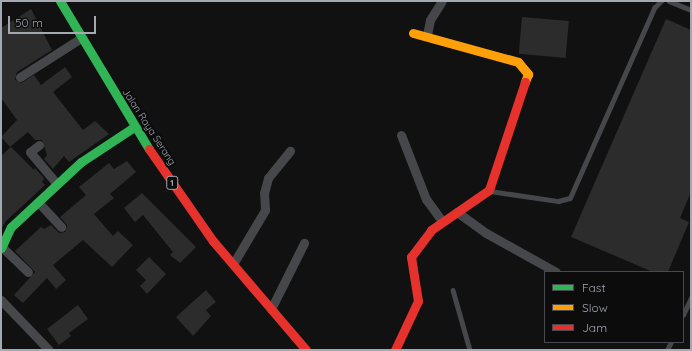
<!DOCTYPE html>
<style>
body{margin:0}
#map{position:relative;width:692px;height:351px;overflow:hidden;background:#111;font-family:Quicksand,sans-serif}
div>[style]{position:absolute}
.building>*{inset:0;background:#2c2c2c;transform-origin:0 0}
.lane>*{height:4.5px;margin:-2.25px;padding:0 2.25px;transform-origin:2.25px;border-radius:2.25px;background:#45474a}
.street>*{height:9px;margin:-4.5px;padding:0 4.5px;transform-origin:4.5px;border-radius:4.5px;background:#45474a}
.fast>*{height:9px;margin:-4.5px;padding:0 4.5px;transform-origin:4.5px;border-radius:4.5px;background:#30b455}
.slow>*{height:9px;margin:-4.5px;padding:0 4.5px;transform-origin:4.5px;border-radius:4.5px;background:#ff9f0a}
.jam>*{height:9px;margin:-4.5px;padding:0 4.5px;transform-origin:4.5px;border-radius:4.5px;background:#e5322d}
span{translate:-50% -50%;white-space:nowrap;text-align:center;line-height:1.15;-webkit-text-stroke:4px #0c0c0d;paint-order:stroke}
.shield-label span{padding:1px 3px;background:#0c0c0d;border:1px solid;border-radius:3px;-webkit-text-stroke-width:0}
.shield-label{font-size:9px;color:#a3a8b1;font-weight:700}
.street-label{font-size:10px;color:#a3a8b1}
.frame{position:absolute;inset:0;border:2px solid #a3a8b1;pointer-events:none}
.legend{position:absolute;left:544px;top:271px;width:140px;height:72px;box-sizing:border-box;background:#0c0c0d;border:1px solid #484a4f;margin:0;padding:5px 7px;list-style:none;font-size:12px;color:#a3a8b1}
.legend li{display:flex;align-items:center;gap:8px;height:20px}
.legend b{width:20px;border:1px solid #484a4f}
.scale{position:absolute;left:8px;top:16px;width:88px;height:18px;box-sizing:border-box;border:2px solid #a3a8b1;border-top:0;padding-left:5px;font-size:12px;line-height:14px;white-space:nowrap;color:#a3a8b1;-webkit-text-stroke:3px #0c0c0d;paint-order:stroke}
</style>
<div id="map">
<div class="building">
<div style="clip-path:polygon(31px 9px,52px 50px,17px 72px,15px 80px,21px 83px,34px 75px,41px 85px,65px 67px,72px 77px,53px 92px,83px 130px,95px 121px,109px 134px,69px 162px,64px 156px,53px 169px,44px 159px,47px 155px,42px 140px,35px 140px,28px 132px,10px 147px,1px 137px,17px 120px,1px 98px,1px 28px)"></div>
<div style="left:522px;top:17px;width:47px;height:37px;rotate:5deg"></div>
<div style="clip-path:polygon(666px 19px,691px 30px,691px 192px,680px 218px,689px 222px,668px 272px,653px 272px,571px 237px)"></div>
<div style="clip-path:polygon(11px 147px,34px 170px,35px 168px,44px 178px,42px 182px,45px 185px,6px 221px,1px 229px,1px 156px)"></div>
<div style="clip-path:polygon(127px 161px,136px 172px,110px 194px,114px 198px,94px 214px,113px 236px,118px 231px,133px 245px,112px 267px,83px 240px,53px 265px,66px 280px,56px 289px,47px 278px,23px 303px,14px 295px,35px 272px,15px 251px,41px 227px,44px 229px,51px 225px,59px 233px,65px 232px,67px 225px,60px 217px,86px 195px,79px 187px,109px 163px,114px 169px)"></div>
<div style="clip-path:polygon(142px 193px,196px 247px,180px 263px,170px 255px,173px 252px,143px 215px,135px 222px,124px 208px)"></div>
<div style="clip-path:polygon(149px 257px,166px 274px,147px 294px,140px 286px,146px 280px,136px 270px)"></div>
<div style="clip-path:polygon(206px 290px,216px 302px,206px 310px,211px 316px,193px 336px,176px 317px)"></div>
<div style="clip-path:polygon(78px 305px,88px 319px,69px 333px,71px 336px,59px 345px,47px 329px)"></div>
</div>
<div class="lane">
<div style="left:669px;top:1px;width:24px;rotate:22deg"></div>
<div style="left:490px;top:191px;width:69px;rotate:8.4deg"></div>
<div style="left:558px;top:201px;width:12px;rotate:-14deg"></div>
<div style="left:570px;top:198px;width:208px;rotate:-66.1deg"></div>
<div style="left:654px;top:8px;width:10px;rotate:-45deg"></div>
<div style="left:453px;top:290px;width:62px;rotate:74.2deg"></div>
<div style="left:683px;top:315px;width:19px;rotate:-65deg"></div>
<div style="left:667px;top:350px;width:9px;rotate:-63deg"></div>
</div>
<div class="street">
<div style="left:427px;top:35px;width:15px;rotate:-79deg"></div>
<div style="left:430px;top:20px;width:22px;rotate:-58deg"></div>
<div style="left:20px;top:77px;width:72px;rotate:-32.6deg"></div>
<div style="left:401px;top:135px;width:69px;rotate:68.7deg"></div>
<div style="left:426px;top:199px;width:27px;rotate:54deg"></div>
<div style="left:39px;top:145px;width:11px;rotate:142deg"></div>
<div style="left:30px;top:152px;width:42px;rotate:49.8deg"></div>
<div style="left:38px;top:202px;width:34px;rotate:47deg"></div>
<div style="left:457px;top:212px;width:36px;rotate:36deg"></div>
<div style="left:486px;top:233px;width:80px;rotate:29.1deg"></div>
<div style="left:2px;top:247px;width:36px;rotate:44deg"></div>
<div style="left:233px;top:264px;width:63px;rotate:-59.3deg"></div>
<div style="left:265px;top:210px;width:17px;rotate:-93deg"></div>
<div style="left:264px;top:193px;width:16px;rotate:-75deg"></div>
<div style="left:268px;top:178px;width:35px;rotate:-51deg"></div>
<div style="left:1px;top:300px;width:69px;rotate:46.2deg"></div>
<div style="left:271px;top:309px;width:74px;rotate:-63.4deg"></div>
</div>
<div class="fast">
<div style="left:60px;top:1px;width:173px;rotate:59deg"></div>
<div style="left:1px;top:248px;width:23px;rotate:-65deg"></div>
<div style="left:11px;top:227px;width:96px;rotate:-42.9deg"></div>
<div style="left:81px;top:162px;width:64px;rotate:-33.4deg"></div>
</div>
<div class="slow">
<div style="left:413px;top:33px;width:109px;rotate:15.4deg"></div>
<div style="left:518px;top:62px;width:16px;rotate:50deg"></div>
<div style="left:528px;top:74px;width:9px;rotate:111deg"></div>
</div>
<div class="jam">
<div style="left:149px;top:149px;width:112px;rotate:55.2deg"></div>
<div style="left:213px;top:241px;width:143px;rotate:49.5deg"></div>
<div style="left:395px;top:350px;width:54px;rotate:-64.9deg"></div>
<div style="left:418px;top:301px;width:45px;rotate:-99deg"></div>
<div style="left:411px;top:257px;width:34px;rotate:-53deg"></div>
<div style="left:431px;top:230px;width:70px;rotate:-34.6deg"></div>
<div style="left:489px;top:190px;width:114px;rotate:-71.6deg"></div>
</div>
<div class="shield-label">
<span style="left:172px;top:183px">1</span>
</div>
<div class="street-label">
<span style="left:149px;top:127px;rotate:57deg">Jalan Raya Serang</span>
</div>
<div class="frame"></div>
<ul class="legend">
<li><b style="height:5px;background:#30b455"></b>Fast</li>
<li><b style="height:5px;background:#ff9f0a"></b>Slow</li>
<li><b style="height:5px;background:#e5322d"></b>Jam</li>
</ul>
<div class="scale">50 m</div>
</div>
